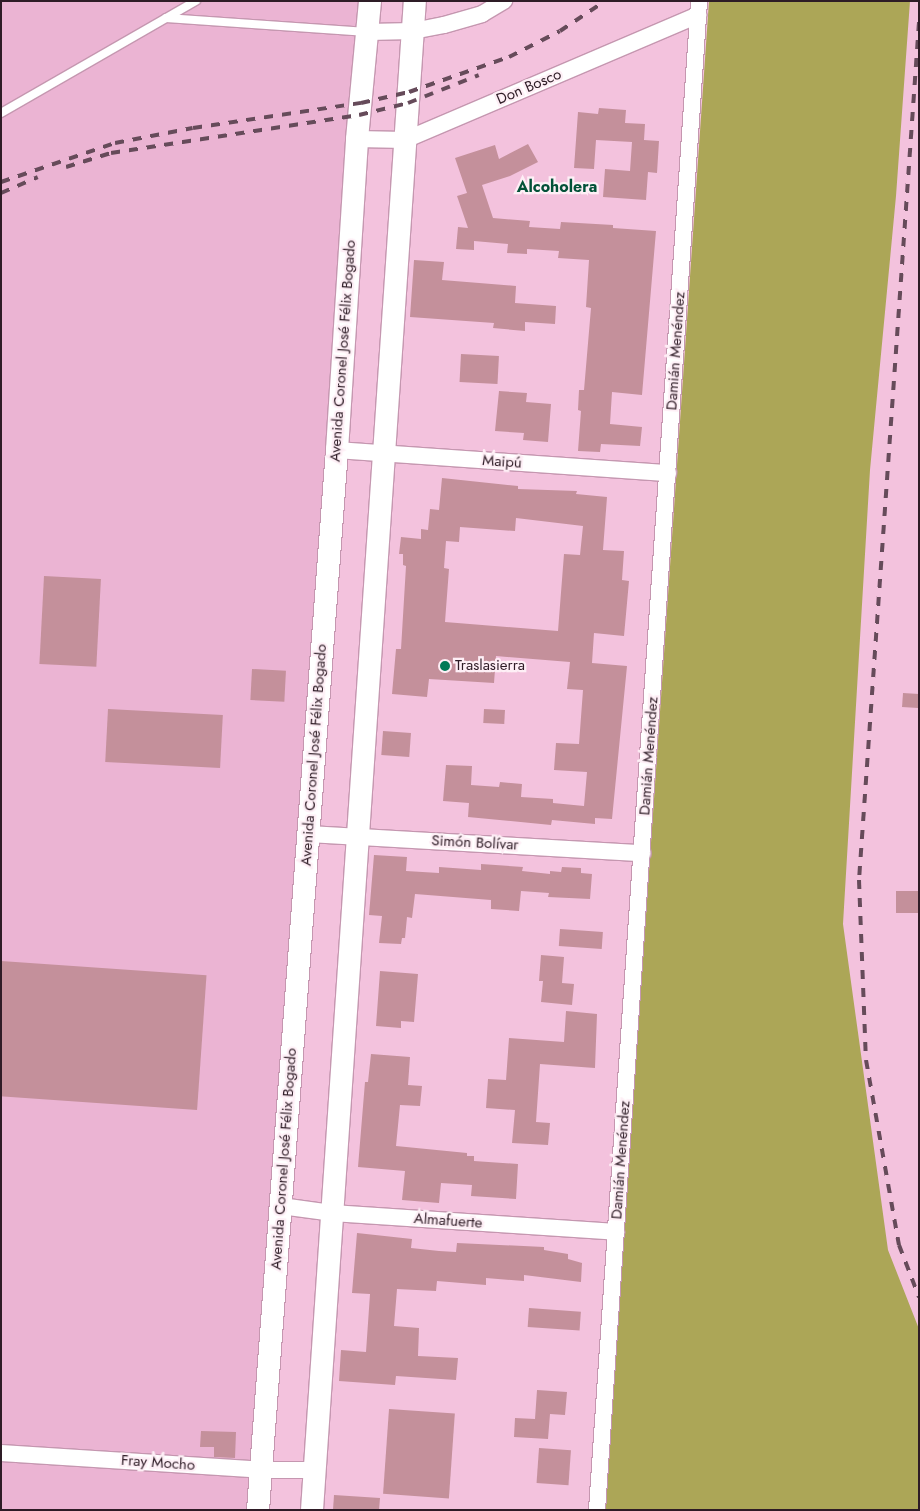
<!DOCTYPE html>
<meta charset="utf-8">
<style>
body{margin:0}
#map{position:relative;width:920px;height:1511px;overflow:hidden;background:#f3c2dd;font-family:Jost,sans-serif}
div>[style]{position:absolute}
.built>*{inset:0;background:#ebb4d3}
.green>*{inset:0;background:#aca657}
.building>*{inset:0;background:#c4909b;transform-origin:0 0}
.roads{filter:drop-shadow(1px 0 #c597b0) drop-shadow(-1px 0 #c597b0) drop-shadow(0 1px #c597b0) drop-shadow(0 -1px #c597b0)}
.service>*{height:8px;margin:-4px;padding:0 4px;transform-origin:4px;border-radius:4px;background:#fff}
.minor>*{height:16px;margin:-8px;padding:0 8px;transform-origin:8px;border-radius:8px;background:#fff}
.secondary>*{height:22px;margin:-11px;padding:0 11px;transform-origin:11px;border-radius:11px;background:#fff}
.rail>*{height:4px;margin-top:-2px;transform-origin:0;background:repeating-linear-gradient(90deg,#664b5a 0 9px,transparent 0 18px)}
.dots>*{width:14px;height:14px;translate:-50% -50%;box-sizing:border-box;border:2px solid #feeff6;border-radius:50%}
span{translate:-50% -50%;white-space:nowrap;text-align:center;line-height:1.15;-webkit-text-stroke:4.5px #feeff6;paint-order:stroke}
.street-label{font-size:15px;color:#2e1c26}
.poi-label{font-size:15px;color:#2e1c26}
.left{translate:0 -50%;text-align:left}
.neighbourhood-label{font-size:16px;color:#035138;font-weight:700}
.frame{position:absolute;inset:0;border:2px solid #2e1c26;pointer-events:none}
</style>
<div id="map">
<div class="built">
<div style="clip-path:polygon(1px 1px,370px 1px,258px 1510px,1px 1510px)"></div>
</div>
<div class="green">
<div style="clip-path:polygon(709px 1px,910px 1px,896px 196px,870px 470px,843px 924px,888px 1250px,919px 1329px,919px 1510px,605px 1510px)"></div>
</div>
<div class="building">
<div style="clip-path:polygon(599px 108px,626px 110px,625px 123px,645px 124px,644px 140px,659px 141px,657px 173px,648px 172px,646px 200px,603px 197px,605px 169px,630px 171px,632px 142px,596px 140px,594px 169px,574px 168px,578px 112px,598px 114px)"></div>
<div style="clip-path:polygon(528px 144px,538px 162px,510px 176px,482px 185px,493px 218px,530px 221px,529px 227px,560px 229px,561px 222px,613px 225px,613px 228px,656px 231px,642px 395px,612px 392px,610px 424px,642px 427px,640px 446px,601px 444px,600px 452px,578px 451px,581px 411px,578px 410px,579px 390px,584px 390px,591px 308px,586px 307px,589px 260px,558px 258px,559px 251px,527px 249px,527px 254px,507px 253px,508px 244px,474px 241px,474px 250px,456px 249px,458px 227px,468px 228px,457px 196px,467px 193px,455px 158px,495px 145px,499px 159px)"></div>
<div style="clip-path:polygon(414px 260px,444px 262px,442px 280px,516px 286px,515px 303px,556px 306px,555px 324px,525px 322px,525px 331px,493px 328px,494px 323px,410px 317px)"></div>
<div style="left:461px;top:354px;width:38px;height:28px;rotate:3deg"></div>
<div style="clip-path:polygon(499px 391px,527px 393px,526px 402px,551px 404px,548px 442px,523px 440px,524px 433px,495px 431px)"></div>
<div style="clip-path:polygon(evenodd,442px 478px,518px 486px,518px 489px,577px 491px,576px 494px,607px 497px,603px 550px,624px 551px,622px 580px,629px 581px,624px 636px,594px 633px,592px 663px,627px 666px,612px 819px,595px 818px,595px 824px,552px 820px,551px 825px,468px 817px,469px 803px,443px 801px,446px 765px,472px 766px,471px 785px,499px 787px,500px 782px,522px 784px,521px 797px,553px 799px,553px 803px,584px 806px,587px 772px,554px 770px,556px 743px,579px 744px,583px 690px,567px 689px,570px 662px,496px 656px,494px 683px,429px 679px,427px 697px,392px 694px,396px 649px,401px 649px,406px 566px,403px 565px,403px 554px,399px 554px,401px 537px,421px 539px,421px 529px,428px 530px,430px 509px,439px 510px,442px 478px,516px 518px,583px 526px,580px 555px,564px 554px,558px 631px,445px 622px,449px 569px,444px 568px,446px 541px,459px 542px,460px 527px,515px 531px,516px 518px)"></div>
<div style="left:44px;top:576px;width:57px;height:88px;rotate:3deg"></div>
<div style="left:252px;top:669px;width:34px;height:31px;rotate:3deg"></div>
<div style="left:903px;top:693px;width:16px;height:14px;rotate:4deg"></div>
<div style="left:108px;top:709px;width:115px;height:53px;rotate:3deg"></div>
<div style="left:484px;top:709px;width:21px;height:14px;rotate:3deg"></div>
<div style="left:383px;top:731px;width:28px;height:24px;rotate:4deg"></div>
<div style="clip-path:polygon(374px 855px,407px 857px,406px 871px,439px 873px,439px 867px,481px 870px,481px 864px,523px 867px,522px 871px,550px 874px,550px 871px,561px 872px,562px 867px,581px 868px,581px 873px,592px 874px,590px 899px,548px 897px,549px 893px,521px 891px,519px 911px,491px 909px,491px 900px,415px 894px,412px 918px,407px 917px,405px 938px,402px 938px,401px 944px,379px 943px,382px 916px,369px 915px)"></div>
<div style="left:919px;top:891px;width:22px;height:23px;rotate:90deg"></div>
<div style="left:560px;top:929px;width:43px;height:17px;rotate:4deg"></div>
<div style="clip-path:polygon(541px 955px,564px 957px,562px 983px,574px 984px,572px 1005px,541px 1002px,543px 981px,539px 981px)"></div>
<div style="left:1px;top:961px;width:206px;height:135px;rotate:4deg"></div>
<div style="clip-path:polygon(380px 971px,418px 974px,414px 1022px,401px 1021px,401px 1028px,376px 1026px)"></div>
<div style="clip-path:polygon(566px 1011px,597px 1014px,595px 1068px,540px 1064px,536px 1122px,550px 1123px,548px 1145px,512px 1143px,515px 1110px,486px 1108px,488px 1079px,506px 1080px,509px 1038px,564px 1042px)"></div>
<div style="clip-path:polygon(371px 1054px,410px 1057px,408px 1085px,422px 1086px,420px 1106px,400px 1105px,396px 1146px,467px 1153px,467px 1156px,474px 1156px,474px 1161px,518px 1164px,516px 1199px,471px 1196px,472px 1185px,441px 1183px,439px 1203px,402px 1200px,405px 1171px,358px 1167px,365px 1082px,368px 1082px)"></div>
<div style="clip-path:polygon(357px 1233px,412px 1239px,411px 1248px,439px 1251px,456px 1252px,457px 1243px,544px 1247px,544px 1250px,568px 1254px,568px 1259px,582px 1263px,581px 1282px,524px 1275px,524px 1281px,486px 1278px,486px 1285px,437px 1281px,436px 1291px,397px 1289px,394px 1326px,419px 1328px,418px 1356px,458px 1358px,456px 1380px,396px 1376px,395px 1385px,339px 1381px,341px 1350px,366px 1352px,370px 1294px,352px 1293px)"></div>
<div style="left:529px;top:1308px;width:52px;height:19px;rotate:4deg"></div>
<div style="clip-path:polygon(537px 1390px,567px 1392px,565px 1415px,550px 1414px,548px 1439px,514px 1437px,515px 1418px,535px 1419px)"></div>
<div style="left:389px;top:1409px;width:66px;height:85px;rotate:4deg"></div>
<div style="clip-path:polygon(201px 1431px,236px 1432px,235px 1458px,214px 1457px,214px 1447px,200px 1447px)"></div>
<div style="left:539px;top:1448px;width:32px;height:35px;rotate:4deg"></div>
<div style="clip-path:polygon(334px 1495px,380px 1498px,379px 1510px,333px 1510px)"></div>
</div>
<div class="roads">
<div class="service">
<div style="left:166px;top:18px;width:198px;rotate:4deg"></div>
<div style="left:1px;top:113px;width:225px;rotate:-29.9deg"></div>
</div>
<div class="minor">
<div style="left:368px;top:32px;width:45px;rotate:-1.3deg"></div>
<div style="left:413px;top:31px;width:32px;rotate:-11deg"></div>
<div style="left:444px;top:25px;width:40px;rotate:-16deg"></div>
<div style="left:482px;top:14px;width:26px;rotate:-31deg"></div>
<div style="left:357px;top:139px;width:48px;rotate:1.2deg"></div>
<div style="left:405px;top:140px;width:319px;rotate:-23.1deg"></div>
<div style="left:337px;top:450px;width:332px;rotate:4deg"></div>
<div style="left:308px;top:834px;width:335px;rotate:3.3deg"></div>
<div style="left:281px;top:1206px;width:51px;rotate:7.8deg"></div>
<div style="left:332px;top:1213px;width:285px;rotate:3.8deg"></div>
<div style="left:1px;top:1453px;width:261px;rotate:3.7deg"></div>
<div style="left:261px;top:1470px;width:54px"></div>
<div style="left:597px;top:1510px;width:1512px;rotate:-86.13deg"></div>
</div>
<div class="secondary">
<div style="left:258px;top:1510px;width:1063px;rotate:-85.74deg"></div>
<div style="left:337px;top:450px;width:312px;rotate:-86.3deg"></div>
<div style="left:357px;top:139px;width:139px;rotate:-84.6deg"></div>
<div style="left:312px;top:1510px;width:1513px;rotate:-86.1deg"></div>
</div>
</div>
<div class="rail">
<div style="left:919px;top:22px;width:860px;rotate:94deg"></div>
<div style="left:859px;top:880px;width:180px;rotate:87.8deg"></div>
<div style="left:866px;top:1060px;width:188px;rotate:79.9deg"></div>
<div style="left:899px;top:1245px;width:56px;rotate:69deg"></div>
<div style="left:66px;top:167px;width:47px;rotate:-17.3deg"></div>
<div style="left:111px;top:153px;width:251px;rotate:-8.7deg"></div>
<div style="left:359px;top:115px;width:50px;rotate:-13.8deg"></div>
<div style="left:408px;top:103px;width:76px;rotate:-21.5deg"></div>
<div style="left:1px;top:182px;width:120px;rotate:-18.9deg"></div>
<div style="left:115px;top:143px;width:79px;rotate:-10.9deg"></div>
<div style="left:193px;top:128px;width:170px;rotate:-8.5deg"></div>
<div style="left:361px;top:103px;width:49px;rotate:-12.9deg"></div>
<div style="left:409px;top:92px;width:106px;rotate:-19.3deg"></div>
<div style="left:509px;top:57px;width:57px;rotate:-27deg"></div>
<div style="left:560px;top:31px;width:54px;rotate:-33.7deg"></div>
<div style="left:1px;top:193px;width:40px;rotate:-23.4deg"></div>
</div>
<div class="dots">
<div style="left:445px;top:666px;background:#007956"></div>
</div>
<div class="street-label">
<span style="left:529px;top:87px;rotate:-23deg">Don Bosco</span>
<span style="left:343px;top:351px;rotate:-86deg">Avenida Coronel José Félix Bogado</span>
<span style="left:676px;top:351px;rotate:-86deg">Damián Menéndez</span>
<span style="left:502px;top:462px;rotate:4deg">Maipú</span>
<span style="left:314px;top:755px;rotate:-86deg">Avenida Coronel José Félix Bogado</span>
<span style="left:649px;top:756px;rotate:-86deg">Damián Menéndez</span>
<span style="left:475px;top:843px;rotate:3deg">Simón Bolívar</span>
<span style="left:284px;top:1159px;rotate:-86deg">Avenida Coronel José Félix Bogado</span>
<span style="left:621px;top:1160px;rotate:-86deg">Damián Menéndez</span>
<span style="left:448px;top:1221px;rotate:4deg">Almafuerte</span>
<span style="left:158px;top:1463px;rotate:4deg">Fray Mocho</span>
</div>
<div class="poi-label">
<span class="left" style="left:455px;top:666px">Traslasierra</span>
</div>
<div class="neighbourhood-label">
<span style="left:557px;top:187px">Alcoholera</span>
</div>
<div class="frame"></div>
</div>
